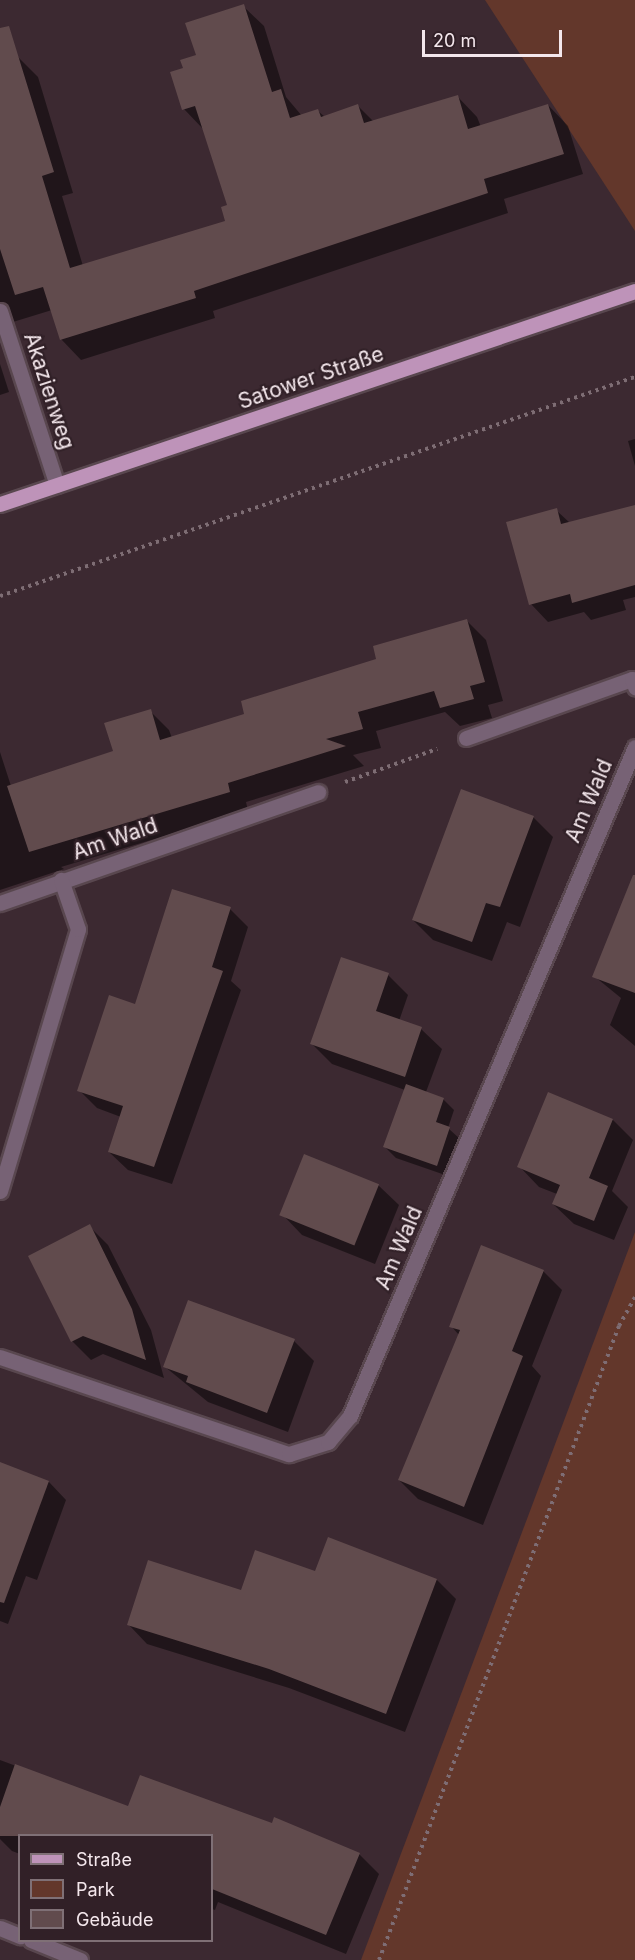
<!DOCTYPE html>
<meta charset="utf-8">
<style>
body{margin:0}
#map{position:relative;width:635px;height:1960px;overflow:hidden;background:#3c2931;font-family:Inter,sans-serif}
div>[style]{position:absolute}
.green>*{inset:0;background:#63372b}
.shadow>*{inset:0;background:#0007}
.building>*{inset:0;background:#614b4d;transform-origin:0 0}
.path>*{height:4px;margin-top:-2px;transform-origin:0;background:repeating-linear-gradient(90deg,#7e6d74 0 3px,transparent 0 7.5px)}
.roads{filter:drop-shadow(2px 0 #59474f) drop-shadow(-2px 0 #59474f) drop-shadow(0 2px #59474f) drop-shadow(0 -2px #59474f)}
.minor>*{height:15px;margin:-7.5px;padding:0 7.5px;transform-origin:7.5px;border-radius:7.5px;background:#776275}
.major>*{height:15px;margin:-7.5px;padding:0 7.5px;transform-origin:7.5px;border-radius:7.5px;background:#be93b9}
span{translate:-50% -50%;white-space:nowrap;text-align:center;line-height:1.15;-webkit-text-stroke:4.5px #312027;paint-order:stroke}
.street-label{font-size:21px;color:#f4e7ec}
.legend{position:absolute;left:18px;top:1834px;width:195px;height:108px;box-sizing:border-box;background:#312027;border:2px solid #7f7076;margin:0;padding:8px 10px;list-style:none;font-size:18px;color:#f4e7ec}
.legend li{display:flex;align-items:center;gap:12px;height:30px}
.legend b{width:30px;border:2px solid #7f7076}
.scale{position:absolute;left:422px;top:30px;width:140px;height:27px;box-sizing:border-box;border:3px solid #f4e7ec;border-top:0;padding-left:8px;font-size:18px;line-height:21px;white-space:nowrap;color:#f4e7ec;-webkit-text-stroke:4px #312027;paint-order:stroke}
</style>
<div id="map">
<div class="green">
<div style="clip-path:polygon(485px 0,635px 0,635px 231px)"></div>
<div style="clip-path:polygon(635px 1232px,635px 1960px,361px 1960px)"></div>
</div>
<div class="shadow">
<div style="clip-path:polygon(243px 6px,264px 26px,286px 97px,302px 116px,318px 111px,325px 117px,358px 106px,374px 122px,457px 96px,477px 117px,481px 127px,548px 105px,568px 126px,583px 174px,504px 199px,508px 213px,213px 311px,215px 318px,81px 360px,61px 339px,52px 310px,0 326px,0 62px,17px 56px,38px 77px,73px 193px,62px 196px,83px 266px,227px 222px,228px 206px,204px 130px,184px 109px,185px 69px)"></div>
<div style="clip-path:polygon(0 364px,9px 392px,0 395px)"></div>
<div style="clip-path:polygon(635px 439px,635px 466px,628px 441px)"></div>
<div style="clip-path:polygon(635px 506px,635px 597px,623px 600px,626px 610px,591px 620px,584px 612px,548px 622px,531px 604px,556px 510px,570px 523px)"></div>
<div style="clip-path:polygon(467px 621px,486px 640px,503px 701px,488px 705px,492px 718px,460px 726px,445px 712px,376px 731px,381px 748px,353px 755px,364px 766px,246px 802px,248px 811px,61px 867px,64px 869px,0 890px,0 752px,11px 786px,115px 752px,150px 711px,169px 730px,172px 738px,246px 715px)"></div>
<div style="clip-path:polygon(533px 817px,553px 837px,520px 927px,507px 922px,492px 961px,433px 940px,413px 920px)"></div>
<div style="clip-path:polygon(635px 877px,635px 1046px,610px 1025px,621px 998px,594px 976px)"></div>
<div style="clip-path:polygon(230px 909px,248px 927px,231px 981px,241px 990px,172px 1184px,128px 1170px,109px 1152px,121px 1117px,97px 1108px,79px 1090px,136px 1006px)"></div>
<div style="clip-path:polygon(388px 975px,408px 995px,399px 1021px,421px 1029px,442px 1049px,426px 1092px,443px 1099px,454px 1110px,448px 1128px,460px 1139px,448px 1176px,396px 1158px,385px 1147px,405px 1090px,332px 1064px,312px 1044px)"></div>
<div style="clip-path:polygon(549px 1094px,613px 1120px,633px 1140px,612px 1191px,628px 1207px,614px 1240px,574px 1224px,553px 1204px,557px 1194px,539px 1187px,519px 1166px)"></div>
<div style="clip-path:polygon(378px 1185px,399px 1205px,375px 1264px,302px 1235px,282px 1214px)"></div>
<div style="clip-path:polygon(89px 1226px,108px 1245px,151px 1330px,164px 1378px,103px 1354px,91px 1360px,72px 1341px)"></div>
<div style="clip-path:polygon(543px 1271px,562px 1290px,532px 1366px,541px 1376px,483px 1525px,418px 1499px,399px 1480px,459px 1335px,451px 1326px)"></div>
<div style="clip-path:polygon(294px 1341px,314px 1361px,288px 1432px,208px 1402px,164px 1366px)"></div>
<div style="clip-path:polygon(0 1464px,49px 1482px,66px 1500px,37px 1580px,26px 1576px,8px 1624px,0 1621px)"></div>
<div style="clip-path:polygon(329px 1539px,437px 1580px,456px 1599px,405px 1732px,289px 1688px,147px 1644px,129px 1625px,316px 1573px)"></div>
<div style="clip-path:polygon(0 1760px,129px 1808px,359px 1854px,379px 1874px,346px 1954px,218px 1902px,215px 1910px,212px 1909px,212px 1836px,20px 1836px,20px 1854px,12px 1851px,0 1839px)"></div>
</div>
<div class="building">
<div style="clip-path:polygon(244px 4px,272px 92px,281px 89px,290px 118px,318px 109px,321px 117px,358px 104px,364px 123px,458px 95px,468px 129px,548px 104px,564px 154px,484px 179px,488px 193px,194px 291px,196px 298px,60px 340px,43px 287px,15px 295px,0 249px,0 28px,9px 26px,54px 172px,42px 176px,70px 268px,225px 221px,221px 207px,227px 205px,195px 106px,182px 110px,170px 72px,183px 68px,180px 60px,196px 55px,185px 23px)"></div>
<div style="clip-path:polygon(635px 505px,635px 585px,572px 603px,570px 594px,529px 605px,506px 522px,557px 508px,561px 524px)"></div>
<div style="clip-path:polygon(467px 619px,485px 682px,470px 686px,474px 699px,440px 708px,434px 691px,358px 712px,363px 729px,326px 739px,346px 746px,228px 783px,230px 792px,29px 852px,7px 786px,113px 751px,104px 723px,151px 709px,160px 740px,244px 714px,241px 701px,376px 659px,373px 646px)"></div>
<div style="clip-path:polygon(461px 789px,534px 816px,500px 907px,486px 903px,472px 942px,412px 920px)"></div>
<div style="clip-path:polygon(633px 875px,635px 875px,635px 993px,592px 977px)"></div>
<div style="clip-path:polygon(172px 889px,231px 907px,212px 967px,223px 971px,154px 1167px,108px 1152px,123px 1106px,77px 1091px,109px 995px,135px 1004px)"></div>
<div style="clip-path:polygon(341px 957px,389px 973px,376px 1011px,422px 1027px,405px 1077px,310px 1044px)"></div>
<div style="clip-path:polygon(406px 1084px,444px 1098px,436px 1122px,450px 1127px,437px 1166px,383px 1147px)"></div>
<div style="clip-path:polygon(548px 1092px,613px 1119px,589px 1178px,608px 1186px,594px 1221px,552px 1204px,560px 1185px,517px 1167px)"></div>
<div style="left:304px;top:1154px;width:81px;height:66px;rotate:22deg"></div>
<div style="clip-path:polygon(90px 1224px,132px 1309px,146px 1360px,83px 1336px,71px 1342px,28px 1256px)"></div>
<div style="clip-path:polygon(481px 1245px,544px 1270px,512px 1351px,523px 1356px,464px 1507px,398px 1480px,460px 1330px,449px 1327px)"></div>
<div style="clip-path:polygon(188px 1300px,295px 1339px,267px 1413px,186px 1382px,188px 1376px,163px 1367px)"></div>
<div style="clip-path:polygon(0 1462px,49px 1481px,4px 1603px,0 1602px)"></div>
<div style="clip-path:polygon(328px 1537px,437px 1579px,386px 1714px,269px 1669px,127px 1625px,148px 1560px,241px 1590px,255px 1550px,315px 1571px)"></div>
<div style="clip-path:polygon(15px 1764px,128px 1806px,140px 1775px,272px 1823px,274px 1817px,360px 1853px,326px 1935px,212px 1889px,212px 1836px,0 1836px,0 1807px)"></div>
</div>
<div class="path">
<div style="left:0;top:596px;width:672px;rotate:-19.03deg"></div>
<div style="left:345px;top:782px;width:98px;rotate:-19.7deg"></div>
<div style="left:379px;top:1960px;width:678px;rotate:-69.27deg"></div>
<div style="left:619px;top:1326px;width:33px;rotate:-61deg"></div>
</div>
<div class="roads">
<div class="minor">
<div style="left:0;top:311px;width:183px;rotate:71.9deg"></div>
<div style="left:466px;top:738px;width:176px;rotate:-19.6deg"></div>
<div style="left:632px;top:679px;width:9px;rotate:69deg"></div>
<div style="left:0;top:903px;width:337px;rotate:-19.2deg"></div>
<div style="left:0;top:1191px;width:273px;rotate:-73.4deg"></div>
<div style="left:78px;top:929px;width:52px;rotate:-109.1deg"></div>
<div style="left:0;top:1357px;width:305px;rotate:18.6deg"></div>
<div style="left:289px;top:1454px;width:41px;rotate:-17.1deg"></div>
<div style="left:328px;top:1442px;width:34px;rotate:-50deg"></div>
<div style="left:350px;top:1416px;width:727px;rotate:-66.93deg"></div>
<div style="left:0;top:1928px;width:22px;rotate:22deg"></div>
<div style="left:31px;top:1940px;width:53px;rotate:22.2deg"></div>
</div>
<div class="major">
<div style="left:0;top:504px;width:670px;rotate:-18.54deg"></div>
</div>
</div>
<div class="street-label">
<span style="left:311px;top:378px;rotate:-19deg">Satower Straße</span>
<span style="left:49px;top:391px;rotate:72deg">Akazienweg</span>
<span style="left:589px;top:801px;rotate:-67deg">Am Wald</span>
<span style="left:115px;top:839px;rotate:-19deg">Am Wald</span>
<span style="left:399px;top:1248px;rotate:-67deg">Am Wald</span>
</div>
<ul class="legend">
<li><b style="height:8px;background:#be93b9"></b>Straße</li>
<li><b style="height:16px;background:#63372b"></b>Park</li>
<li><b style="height:16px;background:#614b4d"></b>Gebäude</li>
</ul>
<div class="scale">20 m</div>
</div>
